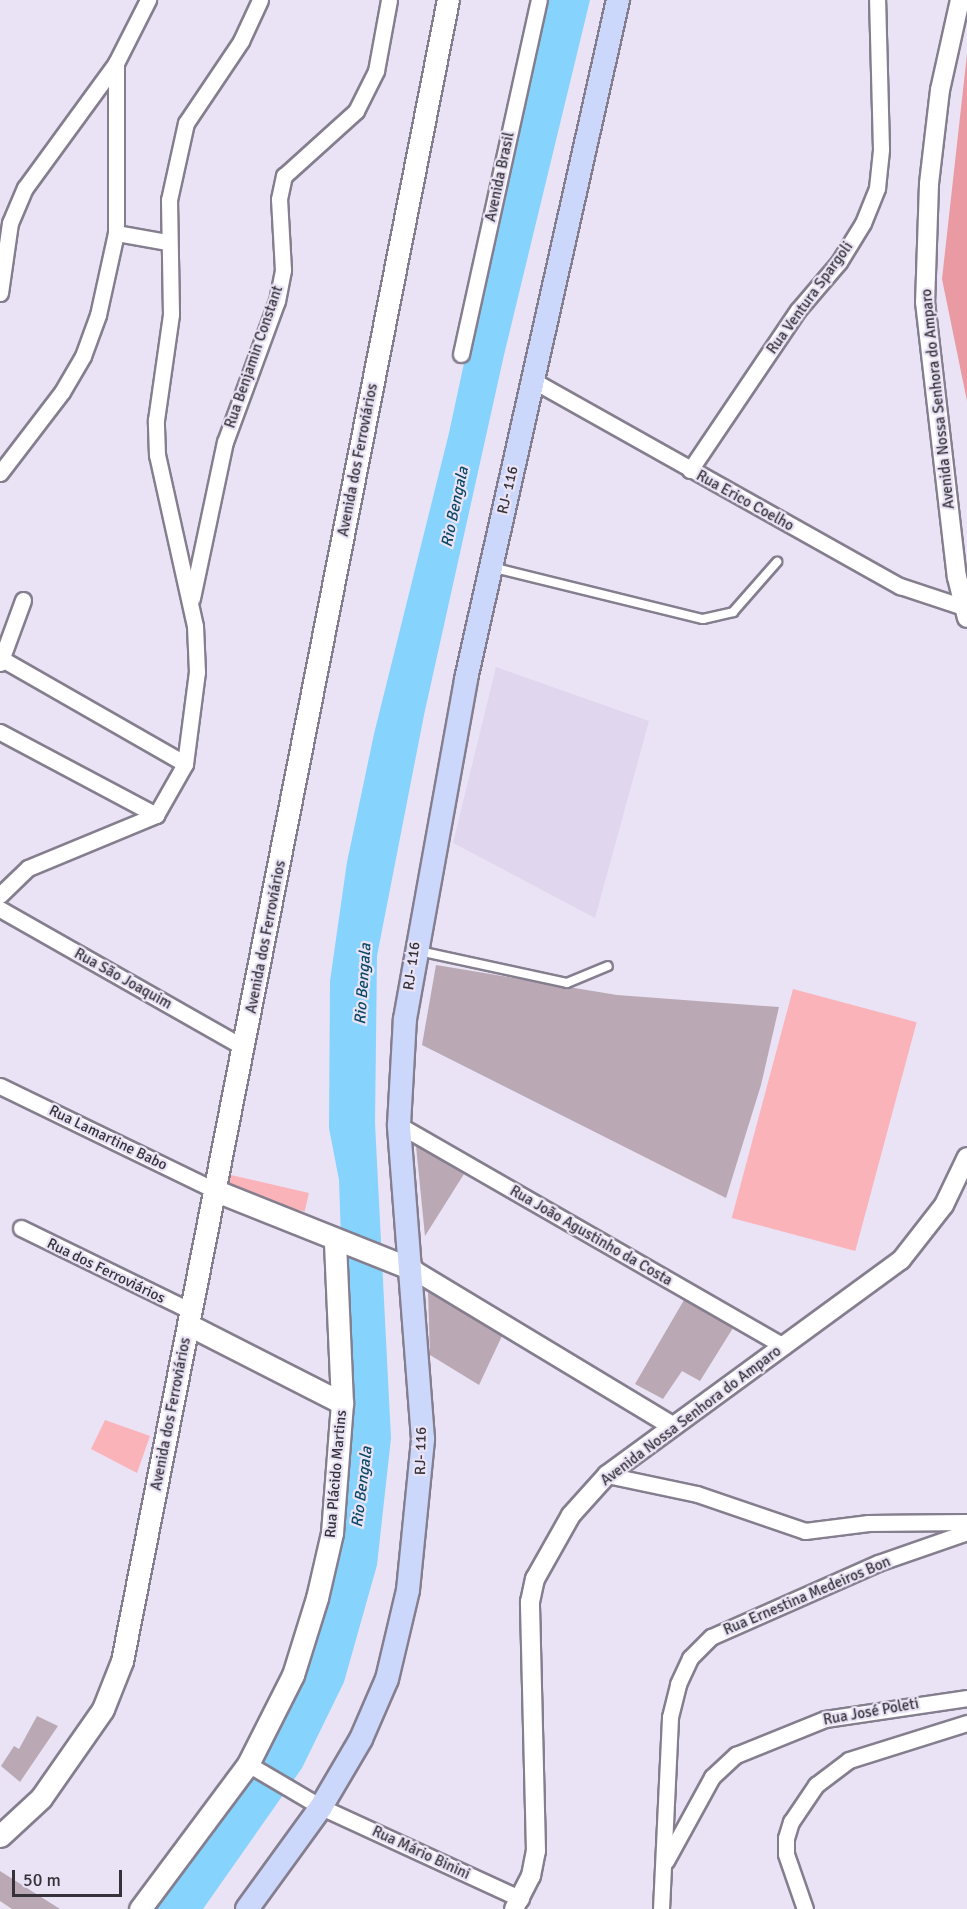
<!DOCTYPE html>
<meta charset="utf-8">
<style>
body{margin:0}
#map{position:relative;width:967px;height:1909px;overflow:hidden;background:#eae3f5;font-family:Signika,sans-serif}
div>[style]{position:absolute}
.built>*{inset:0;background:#e0d7ef}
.green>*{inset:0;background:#fab3b9;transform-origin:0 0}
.forest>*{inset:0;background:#e99aa2}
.water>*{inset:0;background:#86d3fd}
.building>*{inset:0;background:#baa9b4}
.roads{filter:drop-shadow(2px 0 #857e8e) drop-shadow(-2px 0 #857e8e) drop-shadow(0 2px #857e8e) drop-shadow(0 -2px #857e8e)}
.service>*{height:8px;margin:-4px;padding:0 4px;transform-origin:4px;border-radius:4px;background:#fff}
.minor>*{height:15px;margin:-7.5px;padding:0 7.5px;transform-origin:7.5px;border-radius:7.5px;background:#fff}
.tertiary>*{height:18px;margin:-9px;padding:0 9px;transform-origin:9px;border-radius:9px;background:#fff}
.secondary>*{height:21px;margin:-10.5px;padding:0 10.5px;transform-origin:10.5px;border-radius:10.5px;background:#fff}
.primary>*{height:22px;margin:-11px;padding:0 11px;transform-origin:11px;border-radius:11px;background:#cbd8fb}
span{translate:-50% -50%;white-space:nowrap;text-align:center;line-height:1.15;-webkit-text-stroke:4.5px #eae3f5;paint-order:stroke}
.street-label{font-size:15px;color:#353239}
.water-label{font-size:16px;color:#0a4966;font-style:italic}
.scale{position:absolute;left:12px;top:1870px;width:110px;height:27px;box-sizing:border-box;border:3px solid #353239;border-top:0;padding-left:8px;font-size:18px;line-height:21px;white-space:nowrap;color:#353239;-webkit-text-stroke:4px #eae3f5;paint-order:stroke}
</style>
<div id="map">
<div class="built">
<div style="clip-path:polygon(496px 667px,649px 721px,595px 918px,453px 843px)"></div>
</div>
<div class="green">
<div style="left:793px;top:989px;width:128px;height:237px;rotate:15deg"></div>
<div style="left:231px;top:1175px;width:80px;height:19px;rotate:13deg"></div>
<div style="clip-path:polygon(105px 1420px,150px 1436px,137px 1473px,91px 1449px)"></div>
</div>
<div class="forest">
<div style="clip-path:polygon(967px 54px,967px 401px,942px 279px)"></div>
</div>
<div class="water">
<div style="clip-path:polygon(542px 0,590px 0,504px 355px,424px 715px,377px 956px,375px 1123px,391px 1438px,377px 1565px,344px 1682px,302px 1768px,203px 1909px,153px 1909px,262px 1758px,288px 1709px,320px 1622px,343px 1297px,339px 1180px,329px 1128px,330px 981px,347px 862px,374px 734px,449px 433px)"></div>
</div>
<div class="building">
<div style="clip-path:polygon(436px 965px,617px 995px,779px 1007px,761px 1085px,726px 1198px,422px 1045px)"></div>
<div style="clip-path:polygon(416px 1146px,464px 1174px,425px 1236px)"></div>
<div style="clip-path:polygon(428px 1292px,502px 1336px,479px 1385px,430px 1355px)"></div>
<div style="clip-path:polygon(684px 1300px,733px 1328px,700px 1381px,682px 1371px,663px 1399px,635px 1384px)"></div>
<div style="clip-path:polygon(37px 1716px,58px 1726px,20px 1782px,1px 1766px,14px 1746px,19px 1749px)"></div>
<div style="clip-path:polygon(0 1871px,60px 1909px,12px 1909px,0 1901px)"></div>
</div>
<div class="roads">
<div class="service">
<div style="left:495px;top:568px;width:214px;rotate:13.8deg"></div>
<div style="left:703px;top:619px;width:31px;rotate:-13deg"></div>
<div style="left:733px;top:612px;width:67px;rotate:-48.7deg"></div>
<div style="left:419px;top:951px;width:151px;rotate:12.2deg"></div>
<div style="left:567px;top:983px;width:44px;rotate:-22.5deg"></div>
</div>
<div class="minor">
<div style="left:116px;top:233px;width:52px;rotate:10deg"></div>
<div style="left:0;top:293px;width:71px;rotate:-81.9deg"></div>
<div style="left:10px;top:223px;width:38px;rotate:-67deg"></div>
<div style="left:25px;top:188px;width:155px;rotate:-53.9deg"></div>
<div style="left:116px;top:63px;width:71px;rotate:-63.1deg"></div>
<div style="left:461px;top:354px;width:362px;rotate:-77.6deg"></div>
<div style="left:534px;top:381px;width:420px;rotate:29.3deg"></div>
<div style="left:900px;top:586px;width:66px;rotate:18.4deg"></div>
<div style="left:690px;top:470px;width:193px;rotate:-56deg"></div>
<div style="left:798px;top:310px;width:63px;rotate:-49.5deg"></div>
<div style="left:839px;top:262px;width:46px;rotate:-58.4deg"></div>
<div style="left:863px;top:223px;width:38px;rotate:-68deg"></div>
<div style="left:877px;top:188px;width:39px;rotate:-84deg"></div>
<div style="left:881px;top:149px;width:149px;rotate:-91.5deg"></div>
<div style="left:0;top:473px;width:102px;rotate:-52.6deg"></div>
<div style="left:62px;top:392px;width:42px;rotate:-59.7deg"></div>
<div style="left:83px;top:356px;width:44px;rotate:-69.9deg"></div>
<div style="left:98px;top:315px;width:84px;rotate:-77.6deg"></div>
<div style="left:116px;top:233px;width:170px;rotate:-90deg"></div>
<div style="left:192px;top:598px;width:159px;rotate:-78.1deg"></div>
<div style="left:225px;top:442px;width:150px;rotate:-69.8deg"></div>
<div style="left:277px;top:301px;width:32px;rotate:-79deg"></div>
<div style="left:283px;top:270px;width:71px;rotate:-93.2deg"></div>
<div style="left:279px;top:199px;width:24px;rotate:-78deg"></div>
<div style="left:284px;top:176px;width:97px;rotate:-42.1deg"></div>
<div style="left:356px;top:111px;width:45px;rotate:-63.4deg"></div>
<div style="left:376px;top:71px;width:72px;rotate:-79.6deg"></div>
<div style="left:2px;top:659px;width:211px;rotate:29.8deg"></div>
<div style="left:0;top:663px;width:67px;rotate:-69.9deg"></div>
<div style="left:0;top:732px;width:177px;rotate:28deg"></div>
<div style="left:0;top:895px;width:39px;rotate:-44deg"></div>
<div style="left:28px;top:868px;width:139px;rotate:-22.5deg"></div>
<div style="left:156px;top:815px;width:59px;rotate:-60.4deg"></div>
<div style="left:185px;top:764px;width:93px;rotate:-82.6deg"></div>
<div style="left:197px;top:672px;width:46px;rotate:-92.5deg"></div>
<div style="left:195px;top:626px;width:175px;rotate:-102.5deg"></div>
<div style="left:157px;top:455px;width:35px;rotate:-92deg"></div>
<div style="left:156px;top:420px;width:107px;rotate:-81.9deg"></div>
<div style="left:171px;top:314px;width:114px;rotate:-91deg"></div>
<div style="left:169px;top:200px;width:79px;rotate:-77.6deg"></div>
<div style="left:186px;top:123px;width:99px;rotate:-56.1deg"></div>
<div style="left:241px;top:41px;width:45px;rotate:-65.1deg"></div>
<div style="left:0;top:909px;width:282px;rotate:29.6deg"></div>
<div style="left:0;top:1086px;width:240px;rotate:25.9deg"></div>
<div style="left:399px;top:1125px;width:444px;rotate:29.9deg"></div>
<div style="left:21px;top:1228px;width:189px;rotate:26deg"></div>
<div style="left:607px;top:1475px;width:92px;rotate:11.9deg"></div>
<div style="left:697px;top:1494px;width:114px;rotate:18.9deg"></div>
<div style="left:805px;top:1531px;width:64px;rotate:-7.2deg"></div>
<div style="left:868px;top:1523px;width:99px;rotate:-0.6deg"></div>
<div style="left:248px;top:1764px;width:85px;rotate:30.5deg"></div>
<div style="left:321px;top:1807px;width:220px;rotate:24.7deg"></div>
<div style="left:666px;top:1861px;width:96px;rotate:-61.3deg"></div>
<div style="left:712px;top:1777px;width:33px;rotate:-43deg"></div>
<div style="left:736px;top:1755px;width:96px;rotate:-22deg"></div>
<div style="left:825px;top:1719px;width:144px;rotate:-8.4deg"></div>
<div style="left:661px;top:1909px;width:192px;rotate:-87.3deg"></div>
<div style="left:670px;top:1717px;width:34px;rotate:-76deg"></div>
<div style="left:678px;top:1684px;width:29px;rotate:-65deg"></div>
<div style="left:690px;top:1658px;width:30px;rotate:-45deg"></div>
<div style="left:711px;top:1637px;width:183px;rotate:-23.9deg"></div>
<div style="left:878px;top:1563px;width:94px;rotate:-19.2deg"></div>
<div style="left:805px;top:1909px;width:58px;rotate:-109.1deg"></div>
<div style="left:786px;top:1854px;width:16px;rotate:-90deg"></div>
<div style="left:786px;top:1838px;width:17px;rotate:-73deg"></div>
<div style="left:791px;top:1822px;width:45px;rotate:-56deg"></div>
<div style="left:816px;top:1785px;width:41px;rotate:-37.1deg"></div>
<div style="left:849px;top:1760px;width:124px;rotate:-17.4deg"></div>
</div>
<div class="tertiary">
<div style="left:960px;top:0;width:92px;rotate:102.5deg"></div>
<div style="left:940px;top:90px;width:95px;rotate:96.7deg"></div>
<div style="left:929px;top:184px;width:118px;rotate:91.9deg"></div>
<div style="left:925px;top:302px;width:277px;rotate:83.4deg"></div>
<div style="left:957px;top:577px;width:42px;rotate:76.3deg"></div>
<div style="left:412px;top:1269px;width:304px;rotate:31.1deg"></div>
<div style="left:514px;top:1909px;width:37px;rotate:-63deg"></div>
<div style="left:531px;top:1876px;width:25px;rotate:-79deg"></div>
<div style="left:536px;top:1851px;width:249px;rotate:-91.4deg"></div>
<div style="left:530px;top:1602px;width:24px;rotate:-78deg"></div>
<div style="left:535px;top:1579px;width:73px;rotate:-60.6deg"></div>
<div style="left:571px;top:1515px;width:54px;rotate:-48deg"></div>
<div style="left:607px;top:1475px;width:364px;rotate:-36.2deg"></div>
<div style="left:901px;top:1260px;width:70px;rotate:-52deg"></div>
<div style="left:944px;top:1205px;width:53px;rotate:-64.4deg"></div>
</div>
<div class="secondary">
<div style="left:216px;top:1191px;width:211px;rotate:21.7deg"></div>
<div style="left:189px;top:1325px;width:172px;rotate:27deg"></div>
<div style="left:0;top:1836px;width:56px;rotate:-42.8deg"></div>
<div style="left:41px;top:1798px;width:108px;rotate:-55.1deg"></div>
<div style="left:103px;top:1709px;width:52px;rotate:-68.4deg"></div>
<div style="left:122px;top:1661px;width:1693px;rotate:-78.9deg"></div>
<div style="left:140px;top:1909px;width:181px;rotate:-53.3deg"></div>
<div style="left:248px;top:1764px;width:100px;rotate:-63.2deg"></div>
<div style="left:293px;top:1675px;width:81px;rotate:-72.7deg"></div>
<div style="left:317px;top:1598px;width:67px;rotate:-77deg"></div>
<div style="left:332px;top:1533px;width:130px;rotate:-85.6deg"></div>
<div style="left:342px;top:1403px;width:163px;rotate:-92.5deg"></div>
</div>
<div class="primary">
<div style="left:247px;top:1909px;width:126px;rotate:-54deg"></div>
<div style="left:321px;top:1807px;width:79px;rotate:-59.5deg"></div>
<div style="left:361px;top:1739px;width:65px;rotate:-66.6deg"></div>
<div style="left:387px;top:1679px;width:91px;rotate:-76.7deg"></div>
<div style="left:408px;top:1590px;width:152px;rotate:-84.3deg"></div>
<div style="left:423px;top:1439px;width:315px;rotate:-94.4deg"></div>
<div style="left:399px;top:1125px;width:106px;rotate:-86.8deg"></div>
<div style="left:405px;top:1019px;width:345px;rotate:-79.8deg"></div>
<div style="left:466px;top:679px;width:696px;rotate:-77.38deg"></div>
</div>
</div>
<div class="street-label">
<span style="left:500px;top:177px;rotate:-78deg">Avenida Brasil</span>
<span style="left:810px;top:298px;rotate:-54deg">Rua Ventura Spargoli</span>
<span style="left:254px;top:357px;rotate:-71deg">Rua Benjamin Constant</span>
<span style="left:938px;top:399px;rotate:-96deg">Avenida Nossa Senhora do Amparo</span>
<span style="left:358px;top:460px;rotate:-79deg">Avenida dos Ferroviários</span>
<span style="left:508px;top:490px;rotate:-77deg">RJ- 116</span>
<span style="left:745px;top:501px;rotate:29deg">Rua Erico Coelho</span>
<span style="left:266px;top:937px;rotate:-79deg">Avenida dos Ferroviários</span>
<span style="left:412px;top:966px;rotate:-82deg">RJ- 116</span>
<span style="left:123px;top:979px;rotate:29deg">Rua São Joaquim</span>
<span style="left:108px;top:1138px;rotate:26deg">Rua Lamartine Babo</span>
<span style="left:591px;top:1236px;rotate:30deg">Rua João Agustinho da Costa</span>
<span style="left:106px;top:1271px;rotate:26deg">Rua dos Ferroviários</span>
<span style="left:171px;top:1414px;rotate:-79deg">Avenida dos Ferroviários</span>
<span style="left:691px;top:1416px;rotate:-37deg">Avenida Nossa Senhora do Amparo</span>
<span style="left:421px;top:1451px;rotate:-89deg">RJ- 116</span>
<span style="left:336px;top:1474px;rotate:-85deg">Rua Plácido Martins</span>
<span style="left:807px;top:1596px;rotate:-23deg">Rua Ernestina Medeiros Bon</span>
<span style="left:871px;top:1712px;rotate:-10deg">Rua José Poleti</span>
<span style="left:421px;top:1853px;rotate:25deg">Rua Mário Binini</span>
</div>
<div class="water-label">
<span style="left:455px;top:507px;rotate:-78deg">Rio Bengala</span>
<span style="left:363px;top:984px;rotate:-86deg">Rio Bengala</span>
<span style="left:362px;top:1487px;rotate:-83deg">Rio Bengala</span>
</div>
<div class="scale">50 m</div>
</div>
